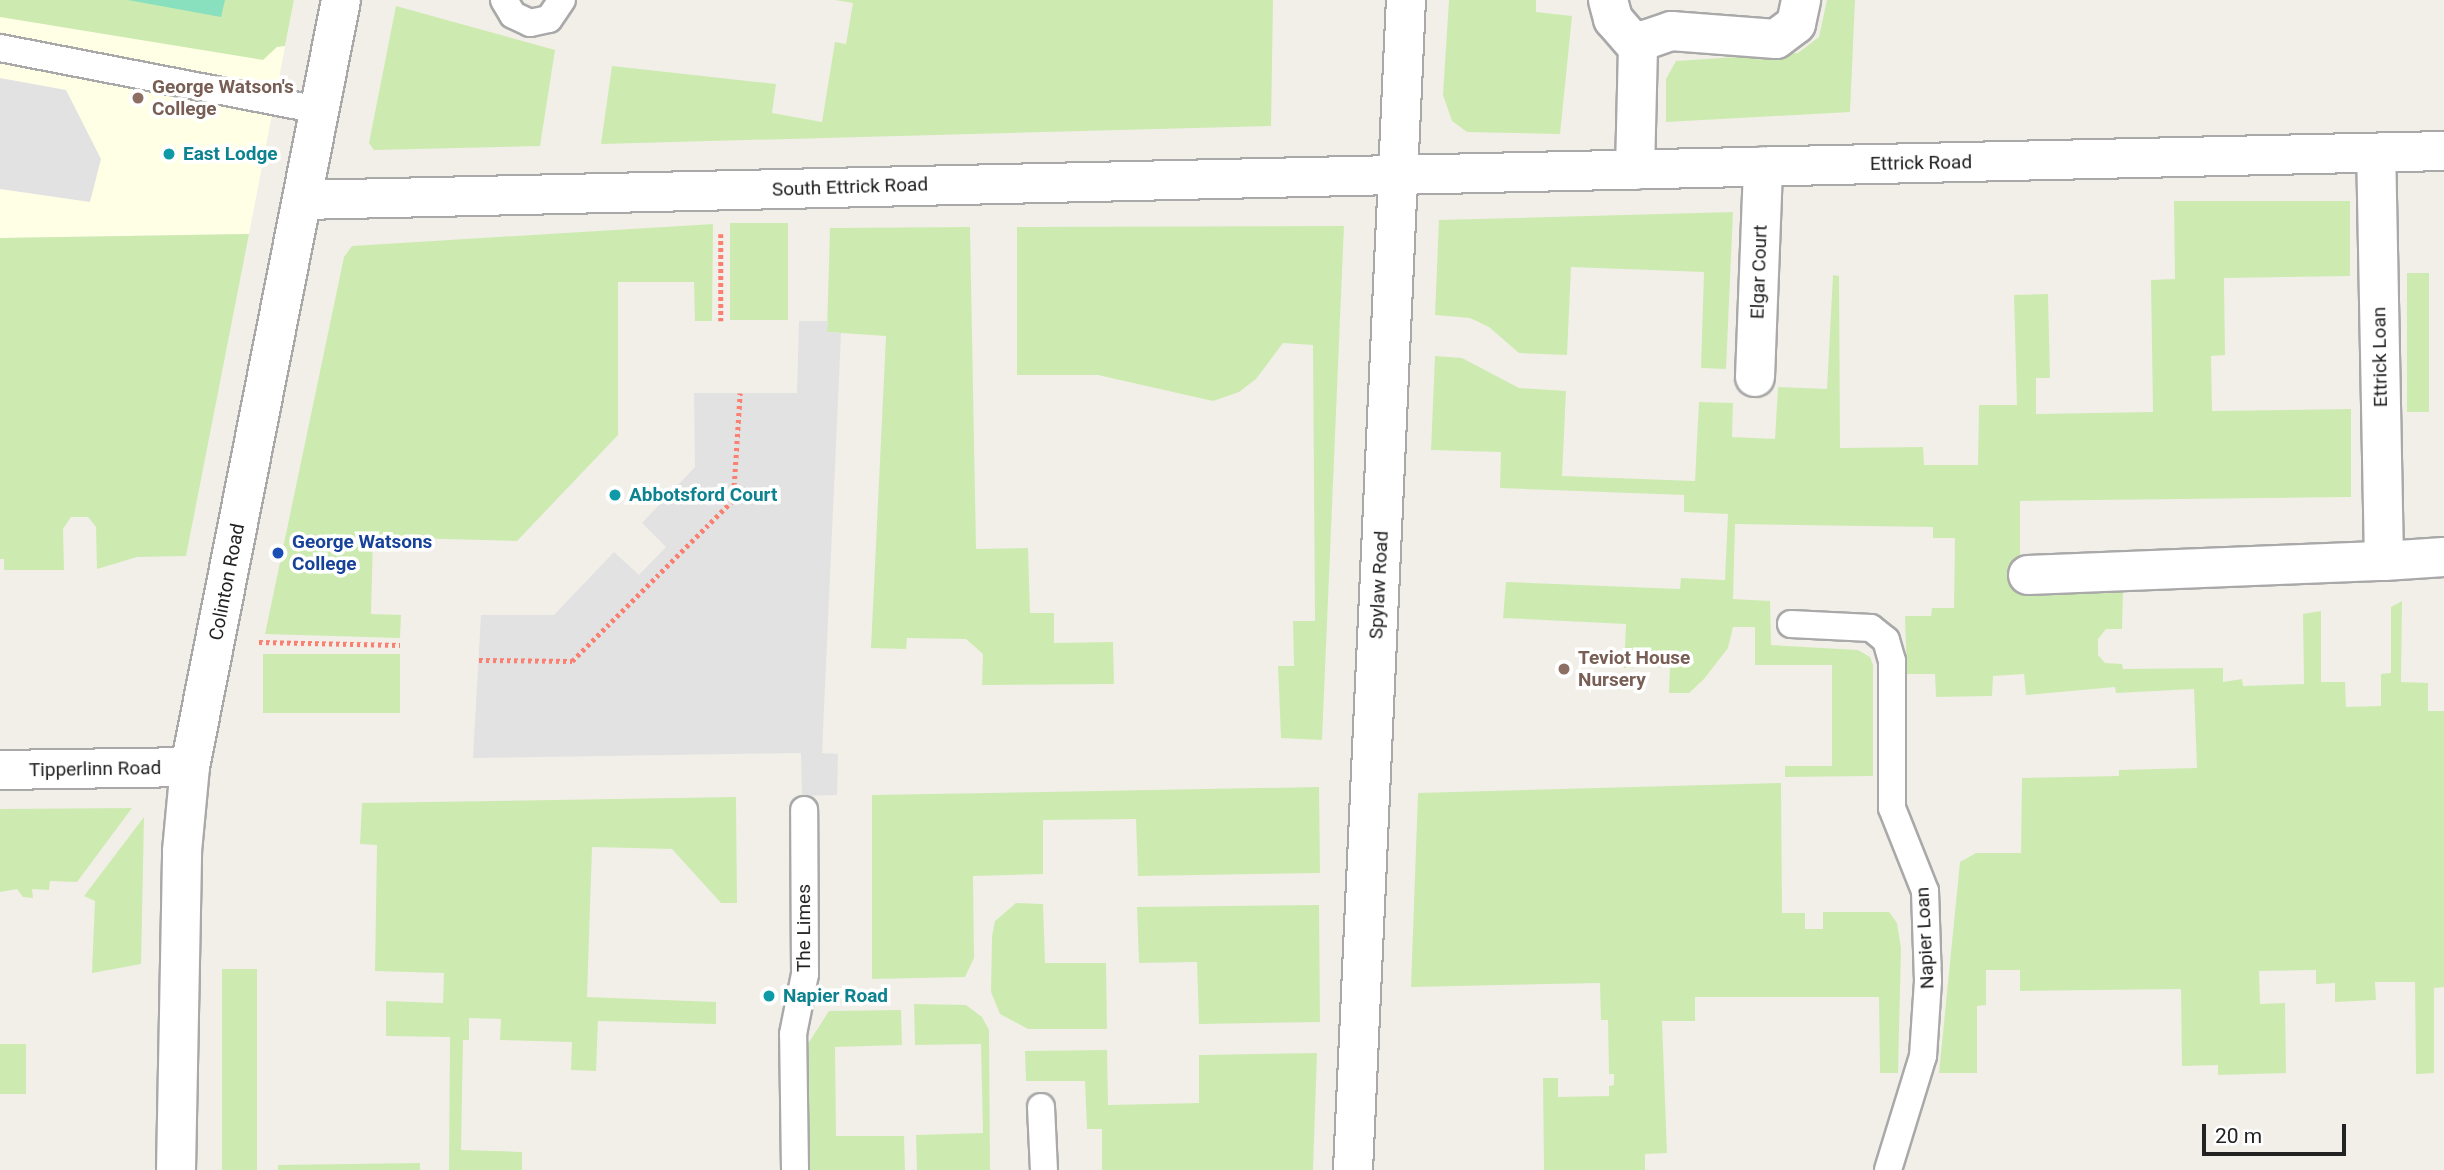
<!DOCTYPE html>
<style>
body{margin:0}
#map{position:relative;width:2444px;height:1170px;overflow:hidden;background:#f2efe9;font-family:Roboto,sans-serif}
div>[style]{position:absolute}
.education>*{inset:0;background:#ffffe5}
.grass>*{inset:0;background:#cdebb0;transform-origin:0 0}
.pitch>*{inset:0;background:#88e0be}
.parking>*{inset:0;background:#e2e2e2}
.path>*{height:4.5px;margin-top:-2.25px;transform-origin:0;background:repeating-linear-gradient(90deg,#fa8072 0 3.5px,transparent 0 7px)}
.roads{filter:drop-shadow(2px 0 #a9a9a9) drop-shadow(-2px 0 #a9a9a9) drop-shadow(0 2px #a9a9a9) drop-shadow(0 -2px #a9a9a9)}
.service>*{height:26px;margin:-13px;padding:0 13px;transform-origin:13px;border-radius:13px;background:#fff}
.minor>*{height:38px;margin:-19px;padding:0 19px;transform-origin:19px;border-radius:19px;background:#fff}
.tertiary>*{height:38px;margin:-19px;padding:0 19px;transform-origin:19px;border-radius:19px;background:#fff}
.dots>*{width:19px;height:19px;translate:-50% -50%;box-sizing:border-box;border:4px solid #fff;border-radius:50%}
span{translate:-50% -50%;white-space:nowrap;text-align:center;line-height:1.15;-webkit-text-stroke:7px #fff;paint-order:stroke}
.education-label{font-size:19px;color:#785e54;font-weight:700}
.left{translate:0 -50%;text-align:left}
.culture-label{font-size:19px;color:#0d838f;font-weight:700}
.street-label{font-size:19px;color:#222}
.transit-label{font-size:19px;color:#164399;font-weight:700}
.scale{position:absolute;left:2202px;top:1124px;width:144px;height:32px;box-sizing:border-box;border:4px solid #222;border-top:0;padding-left:9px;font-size:21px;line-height:24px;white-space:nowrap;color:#222;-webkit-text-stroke:5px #fff;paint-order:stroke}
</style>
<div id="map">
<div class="education">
<div style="clip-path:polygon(0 0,294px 0,249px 234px,0 238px)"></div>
</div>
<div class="grass">
<div style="clip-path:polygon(0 0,294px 0,285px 46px,277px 47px,263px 60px,0 17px)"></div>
<div style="clip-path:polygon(835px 0,1273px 0,1271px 126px,601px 144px,612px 66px,776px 84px,772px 113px,822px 122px,835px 42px,846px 44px,853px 3px)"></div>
<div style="clip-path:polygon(1449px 0,1536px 0,1536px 12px,1572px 16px,1560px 134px,1467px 132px,1452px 121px,1443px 95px)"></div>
<div style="clip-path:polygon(1827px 0,1855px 0,1850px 112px,1666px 122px,1666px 79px,1676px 61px,1798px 53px,1819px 37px)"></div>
<div style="clip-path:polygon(396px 6px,555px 50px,540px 146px,374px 150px,369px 143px)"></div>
<div style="clip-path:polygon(2174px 201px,2350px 201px,2350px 276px,2224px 278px,2225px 355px,2211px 356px,2212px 411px,2351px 409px,2351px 497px,2020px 501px,2020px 594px,2123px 591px,2122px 629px,2106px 629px,2098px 639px,2098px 655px,2105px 663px,2122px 664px,2123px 669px,2223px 668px,2223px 682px,2242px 679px,2243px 686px,2304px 684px,2303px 614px,2321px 611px,2321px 682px,2345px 682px,2346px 707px,2381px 706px,2381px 674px,2391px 673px,2391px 607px,2402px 601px,2401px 682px,2428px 683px,2428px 711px,2444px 711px,2444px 987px,2434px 988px,2434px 1073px,2416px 1074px,2415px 982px,2375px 982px,2376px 1000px,2335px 1002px,2335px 983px,2316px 984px,2316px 970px,2259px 971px,2260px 1004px,2285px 1003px,2286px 1073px,2218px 1075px,2218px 1065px,2182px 1066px,2181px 989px,2020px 991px,2020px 970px,1986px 970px,1986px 1005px,1977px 1006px,1977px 1073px,1939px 1073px,1960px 862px,1976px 853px,2021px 853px,2022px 778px,2119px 776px,2119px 770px,2197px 768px,2194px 689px,2116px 693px,2115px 687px,2026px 695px,2024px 674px,1993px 676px,1992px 696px,1936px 697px,1935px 674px,1907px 674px,1905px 616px,1931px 616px,1932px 608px,1954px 608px,1955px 538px,1933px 538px,1933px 527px,1735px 524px,1733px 599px,1770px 601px,1771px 645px,1858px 650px,1870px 657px,1873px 665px,1873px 776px,1785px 777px,1785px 766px,1832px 766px,1832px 665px,1755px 665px,1755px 627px,1733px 627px,1728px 648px,1704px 679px,1689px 693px,1669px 693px,1670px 667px,1624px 668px,1626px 624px,1503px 618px,1506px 582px,1680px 589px,1681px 578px,1725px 580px,1728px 514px,1684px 512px,1684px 495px,1500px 488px,1501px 452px,1431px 450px,1435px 356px,1462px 358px,1519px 388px,1566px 391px,1562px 476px,1695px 481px,1699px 402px,1733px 403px,1732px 437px,1775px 439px,1778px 387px,1827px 389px,1833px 275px,1839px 276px,1840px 448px,1923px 447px,1924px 465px,1978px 465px,1979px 405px,2017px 405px,2014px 295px,2048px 294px,2050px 378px,2036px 378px,2036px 414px,2153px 412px,2151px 280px,2175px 279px)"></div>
<div style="clip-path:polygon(1733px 212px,1726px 369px,1701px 368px,1704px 272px,1571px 267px,1567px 355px,1519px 353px,1489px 327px,1470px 318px,1435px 315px,1439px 220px)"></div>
<div style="left:730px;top:223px;width:58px;height:97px"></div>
<div style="clip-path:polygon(713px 224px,712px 321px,695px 321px,694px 282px,618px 282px,618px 435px,517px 541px,373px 537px,371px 614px,401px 615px,400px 638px,265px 634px,344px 257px,352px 246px)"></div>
<div style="clip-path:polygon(1344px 226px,1322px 740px,1281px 738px,1278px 666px,1294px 666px,1293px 621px,1315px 621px,1313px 345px,1283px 343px,1256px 379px,1239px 392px,1213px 401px,1098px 375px,1017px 375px,1017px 227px)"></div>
<div style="clip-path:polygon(970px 227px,976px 549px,1028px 548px,1030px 613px,1054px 613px,1054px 643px,1113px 642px,1114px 684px,982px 685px,983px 654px,966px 639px,907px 638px,906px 649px,871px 648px,886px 336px,827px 332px,830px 228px)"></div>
<div style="clip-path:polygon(249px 234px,186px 556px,137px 557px,97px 569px,96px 527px,88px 517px,71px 517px,63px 529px,64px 570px,4px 570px,4px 559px,0 559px,0 238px)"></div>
<div style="left:2407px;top:273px;width:22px;height:139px"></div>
<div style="left:263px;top:654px;width:137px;height:59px"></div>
<div style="clip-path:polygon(1781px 783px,1782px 913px,1805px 913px,1805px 929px,1823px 929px,1823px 912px,1889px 912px,1897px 923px,1901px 948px,1898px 1073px,1880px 1073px,1879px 997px,1695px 997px,1695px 1021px,1662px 1021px,1667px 1153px,1645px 1154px,1645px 1170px,1544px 1170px,1543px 1078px,1558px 1078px,1558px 1097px,1609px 1096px,1609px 1086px,1614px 1085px,1614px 1074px,1609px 1074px,1608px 1020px,1601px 1020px,1600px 983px,1411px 987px,1418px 793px)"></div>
<div style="clip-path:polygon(1319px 787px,1320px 873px,1138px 876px,1136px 819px,1043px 820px,1043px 874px,973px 876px,974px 958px,965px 977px,872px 979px,872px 795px)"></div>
<div style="clip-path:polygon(736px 797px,737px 903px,721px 903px,672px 849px,592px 847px,587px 997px,716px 1002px,716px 1024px,598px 1021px,596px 1071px,571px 1070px,572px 1042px,500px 1040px,501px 1019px,469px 1018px,469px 1040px,463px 1040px,461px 1150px,522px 1152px,522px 1170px,449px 1170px,450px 1037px,386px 1036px,386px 1001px,443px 1003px,444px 973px,375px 971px,377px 845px,360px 844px,362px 803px)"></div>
<div style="clip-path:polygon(132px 808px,77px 882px,50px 881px,49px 890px,32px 889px,33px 898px,23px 897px,17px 889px,0 892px,0 809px)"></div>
<div style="clip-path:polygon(144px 817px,141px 964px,92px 973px,95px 901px,84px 896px)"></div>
<div style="clip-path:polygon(1016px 903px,1043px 904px,1045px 963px,1106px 963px,1107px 1029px,1028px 1029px,1000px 1014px,991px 992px,992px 936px,995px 921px)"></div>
<div style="clip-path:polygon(1319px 905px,1320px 1022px,1199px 1024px,1197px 962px,1139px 963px,1137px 907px)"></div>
<div style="left:222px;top:969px;width:35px;height:201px"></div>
<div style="clip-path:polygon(914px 1004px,966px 1005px,982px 1017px,989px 1030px,990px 1170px,917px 1170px,916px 1135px,983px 1133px,981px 1044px,915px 1045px)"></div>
<div style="clip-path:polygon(901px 1010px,902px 1045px,835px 1047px,836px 1136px,904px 1136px,905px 1170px,806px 1170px,804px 1050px,829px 1011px)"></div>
<div style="left:0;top:1044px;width:26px;height:50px"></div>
<div style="clip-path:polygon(1107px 1050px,1108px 1105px,1199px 1103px,1199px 1055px,1317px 1053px,1313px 1170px,1102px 1170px,1102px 1129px,1087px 1129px,1085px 1081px,1026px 1081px,1025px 1051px)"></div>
<div style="clip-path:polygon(420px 1163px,420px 1170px,278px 1170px,278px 1165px)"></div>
</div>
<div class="pitch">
<div style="clip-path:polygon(128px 0,225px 0,221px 17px)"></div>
</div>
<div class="parking">
<div style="clip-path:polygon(0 78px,66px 90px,101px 159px,90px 202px,0 189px)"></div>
<div style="clip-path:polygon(799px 321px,828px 321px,827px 332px,841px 333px,822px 753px,838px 754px,837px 795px,802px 796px,801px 753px,473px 758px,481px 615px,554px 615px,614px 552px,639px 575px,666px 547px,642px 523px,695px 467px,694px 393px,797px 393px)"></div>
</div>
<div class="path">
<div style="left:721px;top:234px;width:87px;rotate:90deg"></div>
<div style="left:259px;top:642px;width:141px;rotate:1.2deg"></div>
<div style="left:479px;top:660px;width:93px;rotate:0.6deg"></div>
<div style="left:572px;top:661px;width:228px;rotate:-45deg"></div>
<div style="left:733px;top:500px;width:107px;rotate:-86.3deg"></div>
</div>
<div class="roads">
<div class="service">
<div style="left:504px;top:0;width:17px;rotate:59deg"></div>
<div style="left:513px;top:15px;width:19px;rotate:25deg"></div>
<div style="left:530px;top:23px;width:19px;rotate:-12deg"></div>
<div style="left:549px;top:19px;width:23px;rotate:-56deg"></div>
<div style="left:0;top:48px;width:325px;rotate:11deg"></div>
<div style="left:1791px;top:624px;width:80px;rotate:2.9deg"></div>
<div style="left:1871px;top:628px;width:19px;rotate:39deg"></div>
<div style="left:1886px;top:640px;width:22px;rotate:74deg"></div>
<div style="left:1892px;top:661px;width:147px;rotate:90deg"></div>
<div style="left:1892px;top:808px;width:89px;rotate:68.3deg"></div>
<div style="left:1925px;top:891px;width:90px;rotate:88.1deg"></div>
<div style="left:1928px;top:981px;width:75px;rotate:93.8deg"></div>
<div style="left:1923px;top:1056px;width:119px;rotate:107.1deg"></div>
<div style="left:1041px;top:1107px;width:63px;rotate:87.3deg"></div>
<div style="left:795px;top:1170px;width:136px;rotate:-90.8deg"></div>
<div style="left:793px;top:1034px;width:61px;rotate:-78.7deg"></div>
<div style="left:805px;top:974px;width:164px;rotate:-90.3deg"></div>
</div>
<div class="minor">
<div style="left:1608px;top:0;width:20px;rotate:75deg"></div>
<div style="left:1613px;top:19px;width:38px;rotate:49deg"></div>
<div style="left:1635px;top:170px;width:122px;rotate:-88.6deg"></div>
<div style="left:1638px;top:48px;width:11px;rotate:-49deg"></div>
<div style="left:1645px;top:40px;width:28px;rotate:-19deg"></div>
<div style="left:1671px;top:31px;width:105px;rotate:4.4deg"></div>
<div style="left:1776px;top:39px;width:25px;rotate:-37deg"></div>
<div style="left:1796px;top:24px;width:25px;rotate:-78deg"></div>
<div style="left:302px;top:200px;width:2143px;rotate:-1.31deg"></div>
<div style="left:1755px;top:377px;width:211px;rotate:-87.8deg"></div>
<div style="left:2384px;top:561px;width:60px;rotate:-3.8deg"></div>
<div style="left:2028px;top:575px;width:356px;rotate:-2.3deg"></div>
<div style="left:2384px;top:561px;width:408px;rotate:-91.1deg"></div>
<div style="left:0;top:770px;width:190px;rotate:-0.9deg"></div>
<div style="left:1353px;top:1170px;width:1171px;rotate:-87.41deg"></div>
</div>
<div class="tertiary">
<div style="left:176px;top:1170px;width:319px;rotate:-88.9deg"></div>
<div style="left:182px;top:851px;width:84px;rotate:-84.6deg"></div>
<div style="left:190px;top:767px;width:782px;rotate:-78.86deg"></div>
</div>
</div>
<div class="dots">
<div style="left:138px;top:98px;background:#8d6e63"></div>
<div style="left:169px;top:154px;background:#0f9aa8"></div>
<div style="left:615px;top:495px;background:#0f9aa8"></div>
<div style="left:278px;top:553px;background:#1a4fb4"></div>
<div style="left:1564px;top:669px;background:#8d6e63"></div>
<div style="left:769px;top:996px;background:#0f9aa8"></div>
</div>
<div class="education-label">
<span class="left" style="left:152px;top:98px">George Watson's<br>College</span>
<span class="left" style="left:1578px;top:669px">Teviot House<br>Nursery</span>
</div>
<div class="culture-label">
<span class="left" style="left:183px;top:154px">East Lodge</span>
<span class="left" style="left:629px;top:495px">Abbotsford Court</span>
<span class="left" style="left:783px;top:996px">Napier Road</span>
</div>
<div class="street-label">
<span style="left:1921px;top:163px;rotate:-1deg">Ettrick Road</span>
<span style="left:850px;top:187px;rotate:-2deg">South Ettrick Road</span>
<span style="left:1759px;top:272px;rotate:-88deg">Elgar Court</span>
<span style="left:2380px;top:357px;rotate:-91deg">Ettrick Loan</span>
<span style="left:227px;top:582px;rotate:-79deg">Colinton Road</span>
<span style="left:1379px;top:585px;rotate:-87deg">Spylaw Road</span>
<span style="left:95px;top:769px;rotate:-1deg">Tipperlinn Road</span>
<span style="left:804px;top:928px;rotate:-90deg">The Limes</span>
<span style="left:1925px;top:938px;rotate:-93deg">Napier Loan</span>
</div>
<div class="transit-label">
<span class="left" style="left:292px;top:553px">George Watsons<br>College</span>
</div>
<div class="scale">20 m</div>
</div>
